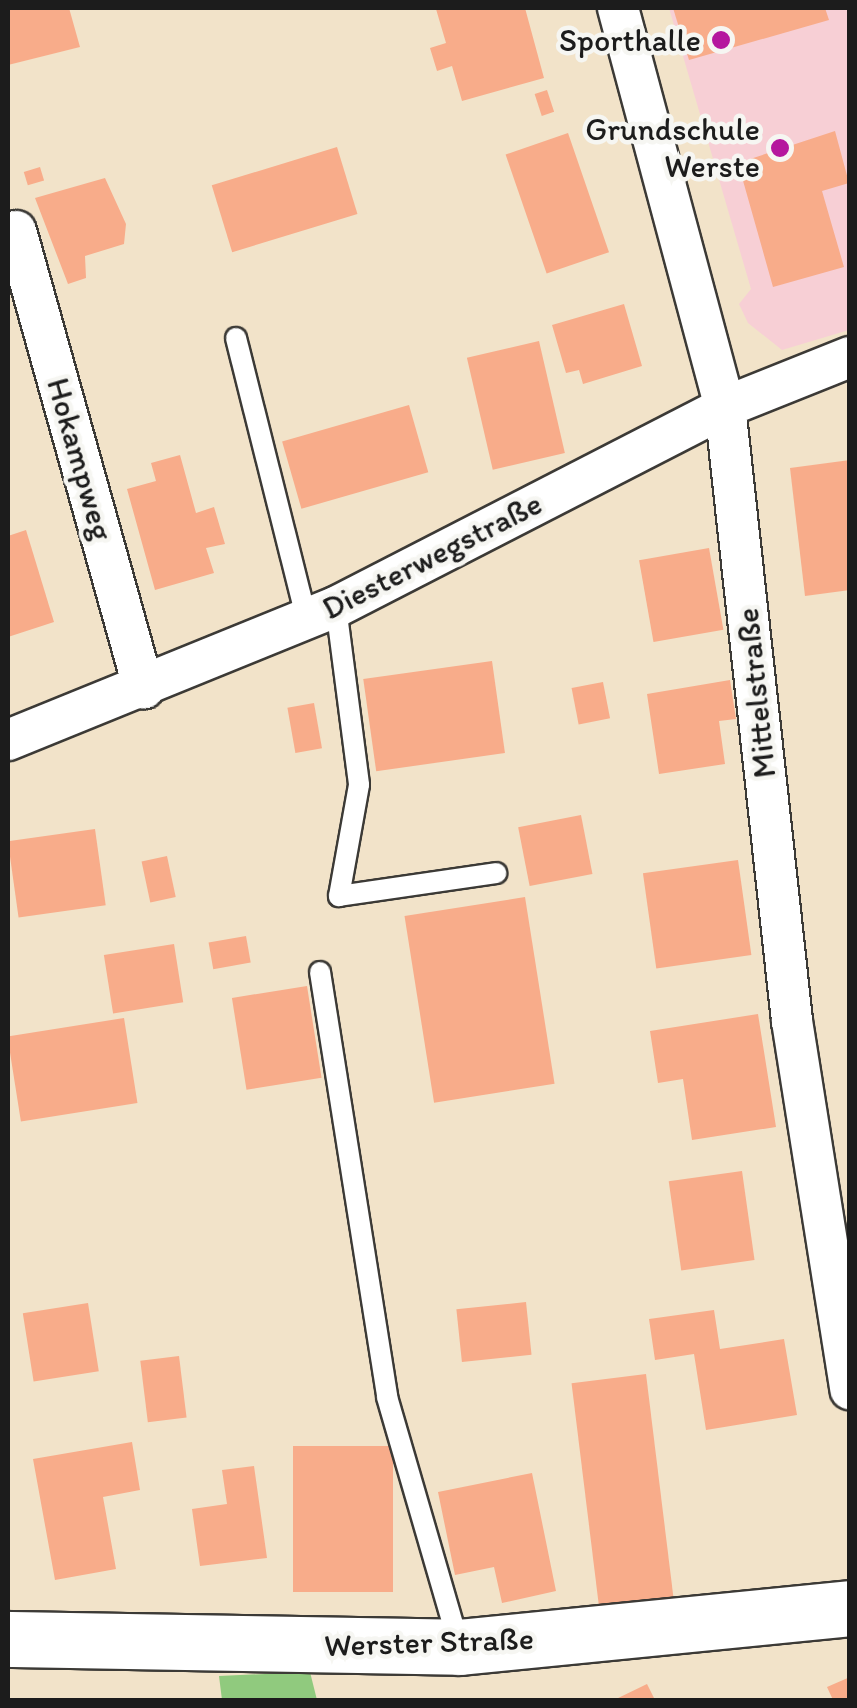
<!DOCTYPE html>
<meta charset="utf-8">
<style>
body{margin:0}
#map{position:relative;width:857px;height:1708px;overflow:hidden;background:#f2e3c9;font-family:Itim,sans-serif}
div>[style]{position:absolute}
.built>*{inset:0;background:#f7cfd5}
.green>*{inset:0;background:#90ca7e}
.building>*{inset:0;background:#f8ac8a;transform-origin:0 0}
.roads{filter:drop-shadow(2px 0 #3c3a36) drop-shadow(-2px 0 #3c3a36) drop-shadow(0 2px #3c3a36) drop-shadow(0 -2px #3c3a36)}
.service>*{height:20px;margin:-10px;padding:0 10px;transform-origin:10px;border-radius:10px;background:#fff}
.minor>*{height:40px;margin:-20px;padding:0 20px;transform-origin:20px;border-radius:20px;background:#fff}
.secondary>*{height:55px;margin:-27.5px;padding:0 27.5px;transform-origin:27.5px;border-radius:27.5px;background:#fff}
.dots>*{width:28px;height:28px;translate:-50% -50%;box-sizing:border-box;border:5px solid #f6f6f2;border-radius:50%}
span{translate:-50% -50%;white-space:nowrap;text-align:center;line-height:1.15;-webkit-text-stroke:9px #f6f6f2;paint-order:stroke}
.poi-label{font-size:32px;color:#1c1c1c}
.right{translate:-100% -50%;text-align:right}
.street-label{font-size:32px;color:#1c1c1c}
.frame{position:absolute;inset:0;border:10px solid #1c1c1c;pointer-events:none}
</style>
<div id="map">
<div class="built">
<div style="clip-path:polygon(669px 8px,849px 8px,849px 330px,782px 350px,748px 323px,739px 304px,751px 289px)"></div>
</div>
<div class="green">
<div style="clip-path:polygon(310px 1672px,317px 1700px,222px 1700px,219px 1676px)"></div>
</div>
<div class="building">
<div style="clip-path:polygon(8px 8px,69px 8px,80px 47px,8px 65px)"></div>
<div style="clip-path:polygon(525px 8px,544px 78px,462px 101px,452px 66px,437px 71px,430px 48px,446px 43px,436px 9px)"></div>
<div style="clip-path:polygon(673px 8px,825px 8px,829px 20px,689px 60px)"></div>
<div style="left:547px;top:90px;width:23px;height:13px;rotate:72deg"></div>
<div style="clip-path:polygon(835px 131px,849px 183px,822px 191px,844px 267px,773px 287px,738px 163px)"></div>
<div style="left:568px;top:133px;width:126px;height:66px;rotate:71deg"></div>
<div style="left:337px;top:147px;width:70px;height:131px;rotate:73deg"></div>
<div style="left:40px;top:167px;width:14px;height:17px;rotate:73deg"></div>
<div style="clip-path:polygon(105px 178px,126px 224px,124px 244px,85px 256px,86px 278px,68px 284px,35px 198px)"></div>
<div style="clip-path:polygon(624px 304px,642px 366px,583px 384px,579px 370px,566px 373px,552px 325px)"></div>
<div style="left:539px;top:341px;width:115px;height:74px;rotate:77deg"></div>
<div style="left:409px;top:405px;width:70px;height:132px;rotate:74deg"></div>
<div style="clip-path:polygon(180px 455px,196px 513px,214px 507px,225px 544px,206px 548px,214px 573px,155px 590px,127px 489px,156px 481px,151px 463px)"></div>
<div style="clip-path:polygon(850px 460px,850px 590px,805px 596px,790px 468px)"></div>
<div style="clip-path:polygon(26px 530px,54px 622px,8px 637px,8px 536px)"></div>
<div style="left:709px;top:548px;width:83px;height:71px;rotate:80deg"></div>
<div style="left:492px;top:661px;width:93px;height:130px;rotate:82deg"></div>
<div style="clip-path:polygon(730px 680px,736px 719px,719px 721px,725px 764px,659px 774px,647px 694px)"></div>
<div style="left:603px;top:682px;width:37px;height:32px;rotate:79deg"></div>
<div style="left:314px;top:703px;width:46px;height:27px;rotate:80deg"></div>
<div style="left:581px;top:815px;width:60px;height:64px;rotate:79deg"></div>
<div style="left:95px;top:829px;width:77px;height:88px;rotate:82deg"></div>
<div style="left:167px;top:856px;width:42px;height:26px;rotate:78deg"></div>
<div style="left:738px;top:860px;width:96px;height:96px;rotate:82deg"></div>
<div style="left:525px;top:897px;width:189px;height:122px;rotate:81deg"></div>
<div style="left:246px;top:936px;width:27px;height:38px;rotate:80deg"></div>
<div style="left:174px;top:944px;width:59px;height:71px;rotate:81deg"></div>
<div style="left:307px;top:986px;width:93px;height:76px;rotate:81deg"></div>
<div style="clip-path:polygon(758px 1014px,776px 1127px,692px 1140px,683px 1079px,658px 1083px,650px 1031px)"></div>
<div style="left:124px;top:1018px;width:86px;height:118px;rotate:81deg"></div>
<div style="left:742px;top:1171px;width:90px;height:74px;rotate:82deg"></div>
<div style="left:526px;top:1302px;width:53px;height:70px;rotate:84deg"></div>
<div style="left:88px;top:1303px;width:69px;height:66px;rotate:81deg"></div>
<div style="clip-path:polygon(714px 1310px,720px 1349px,784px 1339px,797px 1415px,706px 1430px,694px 1354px,655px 1360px,649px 1319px)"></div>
<div style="left:179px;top:1356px;width:62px;height:39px;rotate:83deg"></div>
<div style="left:646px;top:1374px;width:225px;height:75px;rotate:83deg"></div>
<div style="clip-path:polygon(132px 1442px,140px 1490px,103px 1497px,116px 1569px,55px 1580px,33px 1459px)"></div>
<div style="left:293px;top:1446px;width:100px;height:146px"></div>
<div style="clip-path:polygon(254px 1466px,267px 1558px,200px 1566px,192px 1509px,227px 1504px,222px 1470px)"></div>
<div style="clip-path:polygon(532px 1473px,556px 1591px,502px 1603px,494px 1567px,455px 1575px,438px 1492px)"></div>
<div style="clip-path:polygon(850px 1677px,850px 1700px,833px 1700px,827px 1687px)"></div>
<div style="clip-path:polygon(647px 1684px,655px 1700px,614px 1700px)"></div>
</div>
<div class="roads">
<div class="service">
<div style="left:236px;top:338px;width:291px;rotate:75.9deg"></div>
<div style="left:336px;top:607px;width:179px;rotate:82.6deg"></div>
<div style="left:359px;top:785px;width:113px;rotate:100.2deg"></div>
<div style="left:339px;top:896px;width:159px;rotate:-8.3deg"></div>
<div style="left:320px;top:972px;width:430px;rotate:81deg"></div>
<div style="left:387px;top:1397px;width:258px;rotate:73.8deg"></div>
</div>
<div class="minor">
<div style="left:618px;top:8px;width:413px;rotate:75deg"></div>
<div style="left:725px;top:407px;width:618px;rotate:83.77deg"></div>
<div style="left:792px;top:1021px;width:373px;rotate:81deg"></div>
<div style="left:16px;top:231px;width:475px;rotate:74.4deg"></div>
<div style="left:8px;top:740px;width:354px;rotate:-22.1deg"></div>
<div style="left:336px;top:607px;width:437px;rotate:-27.2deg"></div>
<div style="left:725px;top:407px;width:135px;rotate:-21.8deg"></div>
</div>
<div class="secondary">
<div style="left:8px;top:1639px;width:452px;rotate:1deg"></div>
<div style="left:460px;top:1647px;width:392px;rotate:-5.7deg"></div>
</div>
</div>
<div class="dots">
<div style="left:721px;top:40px;background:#b5179e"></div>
<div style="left:780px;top:148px;background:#b5179e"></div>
</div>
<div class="poi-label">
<span class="right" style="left:701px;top:40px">Sporthalle</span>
<span class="right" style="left:760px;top:148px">Grundschule<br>Werste</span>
</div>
<div class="street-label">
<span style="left:80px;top:459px;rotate:74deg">Hokampweg</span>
<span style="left:432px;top:556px;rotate:-27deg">Diesterwegstraße</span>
<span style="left:756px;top:693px;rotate:-96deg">Mittelstraße</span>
<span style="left:429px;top:1642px;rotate:-2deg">Werster Straße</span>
</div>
<div class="frame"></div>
</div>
